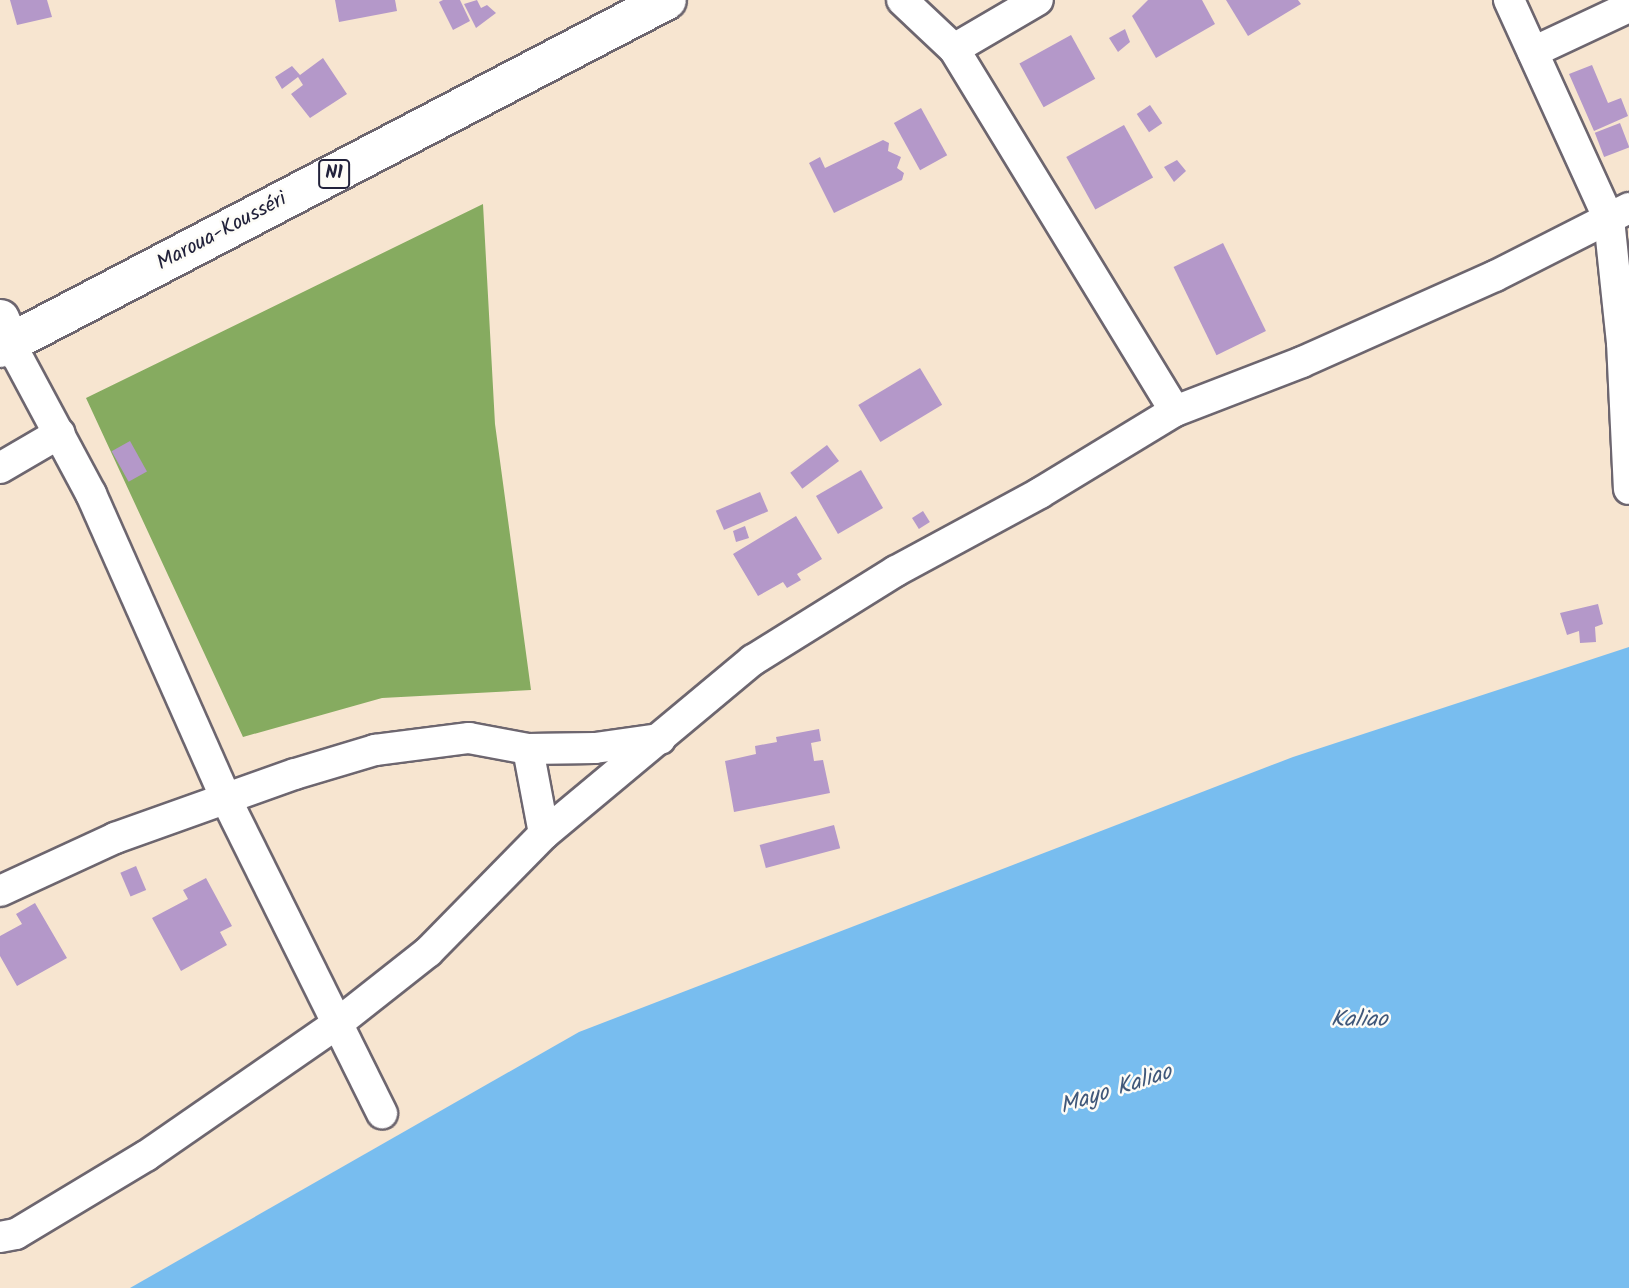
<!DOCTYPE html>
<meta charset="utf-8">
<style>
body{margin:0}
#map{position:relative;width:1629px;height:1288px;overflow:hidden;background:#f7e5d0;font-family:Kalam,sans-serif}
div>[style]{position:absolute}
.forest>*{inset:0;background:#86ab60}
.water>*{inset:0;background:#78bdef}
.building>*{inset:0;background:#b498c9;transform-origin:0 0}
.roads{filter:drop-shadow(2px 0 #6d666f) drop-shadow(-2px 0 #6d666f) drop-shadow(0 2px #6d666f) drop-shadow(0 -2px #6d666f)}
.minor>*{height:30px;margin:-15px;padding:0 15px;transform-origin:15px;border-radius:15px;background:#fff}
.tertiary>*{height:37px;margin:-18.5px;padding:0 18.5px;transform-origin:18.5px;border-radius:18.5px;background:#fff}
.trunk>*{height:38px;margin:-19px;padding:0 19px;transform-origin:19px;border-radius:19px;background:#fff}
span{translate:-50% -50%;white-space:nowrap;text-align:center;line-height:1.15;-webkit-text-stroke:5px #fdfcf7;paint-order:stroke}
.shield-label span{padding:2px 5px;background:#fdfcf7;border:2px solid;border-radius:5px;-webkit-text-stroke-width:0}
.shield-label{font-size:19px;color:#22223b;font-weight:700}
.street-label{font-size:21px;color:#22223b}
.water-label{font-size:23px;color:#40587a;font-style:italic}
</style>
<div id="map">
<div class="forest">
<div style="clip-path:polygon(483px 204px,495px 424px,531px 690px,382px 698px,243px 737px,86px 398px)"></div>
</div>
<div class="water">
<div style="clip-path:polygon(1629px 647px,1629px 1288px,130px 1288px,579px 1032px,1293px 757px)"></div>
</div>
<div class="building">
<div style="clip-path:polygon(10px 0,47px 0,52px 17px,17px 25px)"></div>
<div style="clip-path:polygon(335px 0,395px 0,397px 11px,339px 22px)"></div>
<div style="clip-path:polygon(443px 0,460px 0,470px 21px,453px 30px,439px 2px)"></div>
<div style="clip-path:polygon(477px 0,481px 8px,487px 5px,496px 13px,476px 28px,464px 4px)"></div>
<div style="clip-path:polygon(1148px 0,1202px 0,1215px 24px,1156px 58px,1132px 16px)"></div>
<div style="clip-path:polygon(1226px 0,1298px 0,1301px 4px,1248px 36px)"></div>
<div style="clip-path:polygon(1125px 29px,1130px 42px,1118px 52px,1109px 38px)"></div>
<div style="left:1071px;top:35px;width:50px;height:59px;rotate:61deg"></div>
<div style="clip-path:polygon(323px 58px,347px 94px,310px 118px,291px 94px,303px 85px,298px 77px,282px 89px,275px 77px,292px 66px,300px 75px)"></div>
<div style="clip-path:polygon(1592px 65px,1608px 103px,1621px 98px,1628px 116px,1594px 131px,1569px 74px)"></div>
<div style="left:1150px;top:105px;width:22px;height:16px;rotate:56deg"></div>
<div style="left:921px;top:108px;width:54px;height:31px;rotate:61deg"></div>
<div style="left:1620px;top:123px;width:26px;height:27px;rotate:69deg"></div>
<div style="left:1124px;top:125px;width:60px;height:66px;rotate:61deg"></div>
<div style="clip-path:polygon(883px 140px,889px 143px,888px 151px,901px 157px,897px 168px,904px 173px,902px 180px,834px 213px,809px 163px,820px 157px,825px 168px)"></div>
<div style="clip-path:polygon(1177px 160px,1186px 171px,1174px 182px,1164px 167px)"></div>
<div style="left:1223px;top:243px;width:98px;height:55px;rotate:64deg"></div>
<div style="left:920px;top:368px;width:43px;height:72px;rotate:59deg"></div>
<div style="left:130px;top:441px;width:35px;height:21px;rotate:61deg"></div>
<div style="left:827px;top:445px;width:20px;height:46px;rotate:53deg"></div>
<div style="left:861px;top:470px;width:44px;height:52px;rotate:60deg"></div>
<div style="left:760px;top:492px;width:21px;height:48px;rotate:67deg"></div>
<div style="left:923px;top:511px;width:13px;height:13px;rotate:58deg"></div>
<div style="clip-path:polygon(796px 516px,822px 559px,797px 574px,801px 580px,787px 588px,783px 582px,758px 596px,733px 554px)"></div>
<div style="clip-path:polygon(745px 526px,749px 538px,736px 542px,733px 531px)"></div>
<div style="clip-path:polygon(1598px 604px,1603px 624px,1595px 627px,1596px 642px,1580px 643px,1579px 631px,1567px 635px,1560px 613px)"></div>
<div style="clip-path:polygon(819px 729px,821px 741px,811px 743px,814px 761px,823px 760px,830px 793px,734px 812px,725px 761px,756px 754px,755px 746px,777px 742px,776px 737px)"></div>
<div style="left:834px;top:825px;width:24px;height:77px;rotate:75deg"></div>
<div style="left:136px;top:866px;width:26px;height:17px;rotate:67deg"></div>
<div style="clip-path:polygon(206px 878px,232px 926px,220px 932px,227px 945px,181px 971px,152px 918px,188px 899px,183px 890px)"></div>
<div style="clip-path:polygon(35px 903px,67px 958px,17px 986px,0 956px,0 936px,22px 924px,16px 914px)"></div>
</div>
<div class="roads">
<div class="minor">
<div style="left:902px;top:0;width:71px;rotate:43.3deg"></div>
<div style="left:954px;top:49px;width:424px;rotate:58.6deg"></div>
<div style="left:1509px;top:0;width:241px;rotate:65.5deg"></div>
<div style="left:1609px;top:219px;width:124px;rotate:84deg"></div>
<div style="left:1622px;top:342px;width:147px;rotate:87.3deg"></div>
<div style="left:954px;top:49px;width:97px;rotate:-30.3deg"></div>
<div style="left:1533px;top:52px;width:106px;rotate:-25.1deg"></div>
<div style="left:10px;top:343px;width:171px;rotate:61.8deg"></div>
<div style="left:91px;top:494px;width:334px;rotate:66.1deg"></div>
<div style="left:226px;top:799px;width:351px;rotate:63.6deg"></div>
<div style="left:0;top:468px;width:69px;rotate:-30.3deg"></div>
<div style="left:528px;top:749px;width:67px;rotate:-0.9deg"></div>
<div style="left:595px;top:748px;width:66px;rotate:-7.9deg"></div>
<div style="left:0;top:891px;width:127px;rotate:-24.7deg"></div>
<div style="left:115px;top:838px;width:191px;rotate:-19.6deg"></div>
<div style="left:295px;top:774px;width:84px;rotate:-16.7deg"></div>
<div style="left:375px;top:750px;width:95px;rotate:-7.3deg"></div>
<div style="left:469px;top:738px;width:60px;rotate:10.6deg"></div>
<div style="left:528px;top:749px;width:86px;rotate:79.3deg"></div>
<div style="left:0;top:1237px;width:16px;rotate:-11deg"></div>
<div style="left:16px;top:1234px;width:152px;rotate:-31deg"></div>
<div style="left:146px;top:1156px;width:234px;rotate:-34.7deg"></div>
<div style="left:338px;top:1023px;width:115px;rotate:-38.3deg"></div>
<div style="left:428px;top:952px;width:165px;rotate:-45.5deg"></div>
<div style="left:544px;top:834px;width:272px;rotate:-39.8deg"></div>
<div style="left:753px;top:660px;width:168px;rotate:-31.9deg"></div>
<div style="left:896px;top:571px;width:164px;rotate:-28.4deg"></div>
<div style="left:1040px;top:493px;width:158px;rotate:-31.3deg"></div>
<div style="left:1175px;top:411px;width:136px;rotate:-21.1deg"></div>
<div style="left:1302px;top:362px;width:211px;rotate:-24deg"></div>
<div style="left:1495px;top:276px;width:150px;rotate:-26.9deg"></div>
</div>
<div class="tertiary">
<div style="left:0;top:318px;width:27px;rotate:68deg"></div>
</div>
<div class="trunk">
<div style="left:0;top:348px;width:752px;rotate:-27.55deg"></div>
</div>
</div>
<div class="shield-label">
<span style="left:334px;top:174px">N1</span>
</div>
<div class="street-label">
<span style="left:222px;top:232px;rotate:-28deg">Maroua-Kousséri</span>
</div>
<div class="water-label">
<span style="left:1359px;top:1020px">Kaliao</span>
<span style="left:1116px;top:1090px;rotate:-18deg">Mayo Kaliao</span>
</div>
</div>
